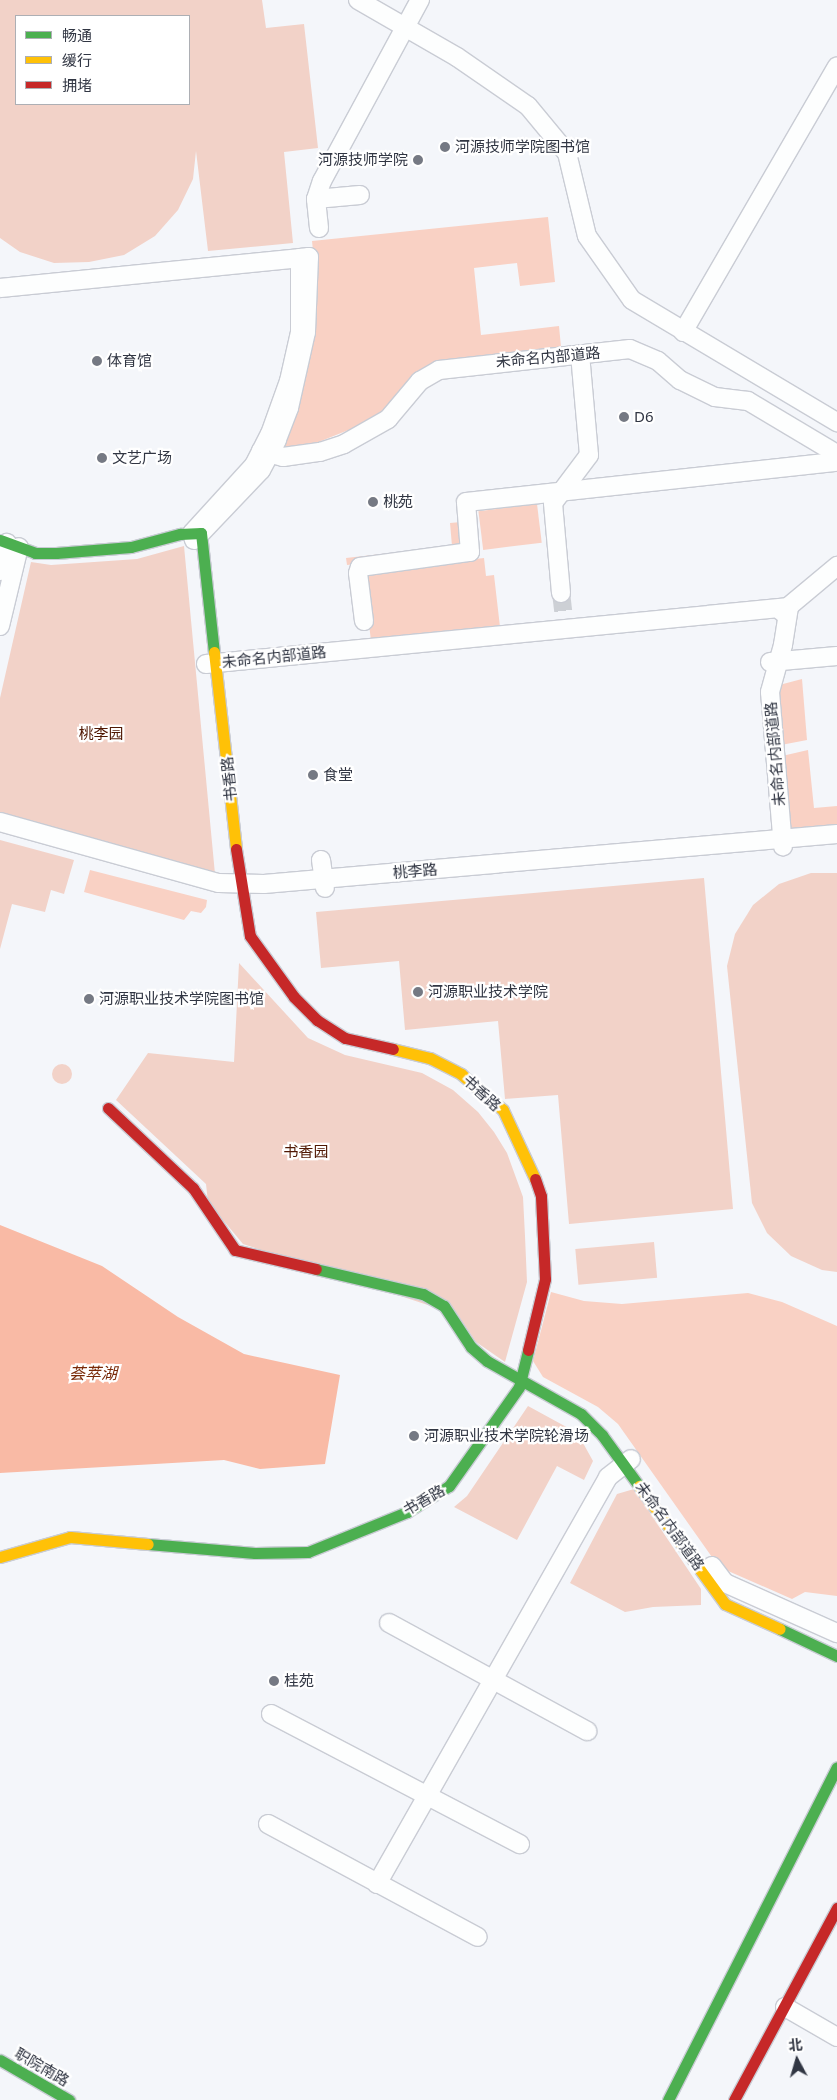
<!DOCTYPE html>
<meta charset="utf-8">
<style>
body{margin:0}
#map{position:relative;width:837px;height:2100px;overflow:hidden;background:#f4f6fa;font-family:"Noto Sans","Noto Sans SC",sans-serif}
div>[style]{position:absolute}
.green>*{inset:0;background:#f2d2c8;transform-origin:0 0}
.round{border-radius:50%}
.forest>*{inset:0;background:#f9d1c4;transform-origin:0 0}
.water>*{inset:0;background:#f9baa5}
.street-tunnel>*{height:18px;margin-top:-9px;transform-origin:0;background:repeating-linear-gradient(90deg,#cdd0d5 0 18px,transparent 0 27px)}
.roads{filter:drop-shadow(1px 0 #c9ccd4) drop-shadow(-1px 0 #c9ccd4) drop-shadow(0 1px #c9ccd4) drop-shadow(0 -1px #c9ccd4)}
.street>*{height:18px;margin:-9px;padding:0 9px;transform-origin:9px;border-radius:9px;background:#fdfefe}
.fast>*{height:11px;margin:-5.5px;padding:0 5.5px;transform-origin:5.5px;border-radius:5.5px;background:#4caf50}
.slow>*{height:11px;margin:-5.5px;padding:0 5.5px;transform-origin:5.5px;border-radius:5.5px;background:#ffc107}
.jam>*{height:11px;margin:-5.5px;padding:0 5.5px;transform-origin:5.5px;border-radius:5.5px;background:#c62828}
.dots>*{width:14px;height:14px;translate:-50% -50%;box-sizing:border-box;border:2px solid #fff;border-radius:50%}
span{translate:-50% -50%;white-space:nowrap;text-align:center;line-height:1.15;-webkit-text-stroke:4.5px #fff;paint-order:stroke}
.poi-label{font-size:15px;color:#313643}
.left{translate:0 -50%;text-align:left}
.right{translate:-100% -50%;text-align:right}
.street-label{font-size:15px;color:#313643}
.park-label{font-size:15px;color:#501803}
.water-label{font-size:16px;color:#792907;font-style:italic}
.legend{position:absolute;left:15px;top:15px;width:175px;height:90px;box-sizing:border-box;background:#fff;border:1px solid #adafb4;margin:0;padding:6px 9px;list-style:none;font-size:15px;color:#313643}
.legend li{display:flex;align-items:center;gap:10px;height:25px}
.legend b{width:25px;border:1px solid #adafb4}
.north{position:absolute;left:772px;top:2035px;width:50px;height:50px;-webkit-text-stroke:4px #fff;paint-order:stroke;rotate:354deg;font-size:14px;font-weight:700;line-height:20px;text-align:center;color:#313643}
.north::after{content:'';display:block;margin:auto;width:18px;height:22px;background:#313643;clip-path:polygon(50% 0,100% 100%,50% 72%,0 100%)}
</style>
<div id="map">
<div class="green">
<div style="clip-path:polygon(evenodd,0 0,262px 0,266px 28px,304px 24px,318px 148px,284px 152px,293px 243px,208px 251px,196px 151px,193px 179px,178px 210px,155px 236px,124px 255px,89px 262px,54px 263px,20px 252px,0 238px,0 0,16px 16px,189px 16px,189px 104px,16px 104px,16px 16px)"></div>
<div style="clip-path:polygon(184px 546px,215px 874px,0 816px,0 698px,31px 562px,51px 565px,137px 559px)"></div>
<div style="clip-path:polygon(0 840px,74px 860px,64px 894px,51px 890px,45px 912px,12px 904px,0 949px)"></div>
<div style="clip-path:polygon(811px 873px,837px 873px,837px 1272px,822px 1270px,791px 1256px,767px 1233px,752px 1203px,727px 966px,735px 934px,753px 905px,779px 884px)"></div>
<div style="clip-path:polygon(704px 878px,733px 1209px,569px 1224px,558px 1095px,505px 1099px,498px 1021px,405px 1030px,399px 961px,321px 968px,316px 912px)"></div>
<div style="clip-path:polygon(239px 963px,308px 1038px,345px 1055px,422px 1073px,453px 1090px,478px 1112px,494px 1132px,507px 1153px,523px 1197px,525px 1236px,527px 1282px,505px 1362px,476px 1342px,458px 1315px,243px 1244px,208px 1202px,206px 1184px,116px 1100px,148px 1053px,234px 1062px)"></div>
<div class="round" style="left:52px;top:1064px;width:20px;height:20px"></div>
<div style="left:654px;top:1242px;width:36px;height:79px;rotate:85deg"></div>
<div style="clip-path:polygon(528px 1406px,572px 1430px,583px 1443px,593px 1461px,584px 1480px,557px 1466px,517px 1540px,454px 1507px,467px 1496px)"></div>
<div style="clip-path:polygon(634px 1489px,701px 1589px,701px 1605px,653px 1607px,625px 1612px,570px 1583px,617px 1494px)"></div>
</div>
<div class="forest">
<div style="clip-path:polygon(548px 217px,555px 282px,520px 286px,517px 263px,474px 268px,481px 335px,559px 326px,561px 347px,439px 362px,417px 374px,386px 408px,366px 423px,311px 445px,278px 448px,315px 270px,312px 241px)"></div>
<div style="left:537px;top:504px;width:39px;height:59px;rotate:83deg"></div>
<div style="clip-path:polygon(461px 522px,464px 552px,347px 565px,346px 558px,452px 546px,450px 523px)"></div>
<div style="clip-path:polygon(484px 558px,486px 576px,494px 575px,500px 627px,371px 641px,363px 572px)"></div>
<div style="clip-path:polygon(802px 679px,807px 740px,781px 745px,778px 690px,783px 684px)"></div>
<div style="clip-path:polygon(808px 750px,814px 808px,837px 806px,837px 832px,790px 833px,782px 756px)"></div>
<div style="clip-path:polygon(90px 870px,207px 900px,206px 907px,201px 913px,191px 911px,184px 920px,84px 892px)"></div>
<div style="clip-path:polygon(551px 1292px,584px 1301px,622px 1304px,748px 1293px,782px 1302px,837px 1326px,837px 1596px,805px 1592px,792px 1599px,719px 1567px,618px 1424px,598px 1407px,543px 1377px,533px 1361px)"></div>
</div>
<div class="water">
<div style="clip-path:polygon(0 1225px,102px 1266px,178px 1317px,244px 1354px,340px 1375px,325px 1464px,260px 1469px,224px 1460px,0 1473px)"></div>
</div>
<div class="street-tunnel">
<div style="left:561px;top:593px;width:25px;rotate:83deg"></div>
</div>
<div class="roads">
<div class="street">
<div style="left:358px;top:0;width:114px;rotate:29.9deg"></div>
<div style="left:457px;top:57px;width:86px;rotate:34.6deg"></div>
<div style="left:528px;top:106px;width:61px;rotate:50.3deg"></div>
<div style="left:567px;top:153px;width:85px;rotate:76.5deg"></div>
<div style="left:587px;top:236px;width:78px;rotate:54.9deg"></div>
<div style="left:632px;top:300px;width:239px;rotate:30.8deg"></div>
<div style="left:316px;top:199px;width:44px;rotate:-5.2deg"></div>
<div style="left:319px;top:228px;width:29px;rotate:-96deg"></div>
<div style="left:316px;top:199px;width:19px;rotate:-72deg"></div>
<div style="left:322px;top:181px;width:206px;rotate:-61.6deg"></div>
<div style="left:0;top:288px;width:301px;rotate:-5.7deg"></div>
<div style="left:683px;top:332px;width:307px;rotate:-59.9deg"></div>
<div style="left:261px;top:451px;width:23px;rotate:15deg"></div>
<div style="left:283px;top:457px;width:37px;rotate:-8deg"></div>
<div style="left:320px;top:452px;width:25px;rotate:-18deg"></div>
<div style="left:344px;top:444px;width:51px;rotate:-29.6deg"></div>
<div style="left:388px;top:419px;width:50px;rotate:-49.9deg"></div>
<div style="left:420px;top:381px;width:22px;rotate:-30deg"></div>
<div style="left:439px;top:370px;width:192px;rotate:-6.3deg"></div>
<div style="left:630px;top:349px;width:30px;rotate:23deg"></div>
<div style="left:658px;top:361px;width:29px;rotate:41deg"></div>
<div style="left:680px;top:380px;width:39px;rotate:26deg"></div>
<div style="left:715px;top:397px;width:33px;rotate:7deg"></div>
<div style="left:748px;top:401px;width:104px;rotate:30.8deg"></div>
<div style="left:194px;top:540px;width:7px;rotate:-106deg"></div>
<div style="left:192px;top:533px;width:92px;rotate:-47.6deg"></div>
<div style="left:254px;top:465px;width:35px;rotate:-63deg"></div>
<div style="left:270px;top:434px;width:56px;rotate:-70.3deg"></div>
<div style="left:289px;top:381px;width:50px;rotate:-77.3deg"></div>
<div style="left:300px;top:332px;width:74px;rotate:-90deg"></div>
<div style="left:300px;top:258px;width:9px;rotate:-6deg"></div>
<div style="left:309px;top:257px;width:75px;rotate:92.3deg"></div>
<div style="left:306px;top:332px;width:78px;rotate:102.6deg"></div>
<div style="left:289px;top:408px;width:34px;rotate:111deg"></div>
<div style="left:277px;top:440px;width:34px;rotate:118deg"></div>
<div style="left:261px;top:470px;width:87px;rotate:133.6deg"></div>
<div style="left:0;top:571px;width:29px;rotate:-76deg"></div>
<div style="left:561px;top:593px;width:90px;rotate:-95.1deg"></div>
<div style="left:553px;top:503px;width:60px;rotate:-53.1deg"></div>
<div style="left:589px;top:455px;width:101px;rotate:-95.1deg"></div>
<div style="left:782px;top:612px;width:72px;rotate:-39.9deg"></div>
<div style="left:364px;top:621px;width:48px;rotate:-97.1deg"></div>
<div style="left:358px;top:573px;width:6px;rotate:-72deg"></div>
<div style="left:360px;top:567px;width:111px;rotate:-7.8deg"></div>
<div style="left:470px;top:552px;width:50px;rotate:-94.6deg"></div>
<div style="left:466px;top:502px;width:373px;rotate:-6.2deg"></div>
<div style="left:0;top:626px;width:81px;rotate:-76.5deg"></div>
<div style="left:770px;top:662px;width:67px;rotate:-5.1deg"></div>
<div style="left:206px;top:664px;width:586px;rotate:-5.58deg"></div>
<div style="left:789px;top:607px;width:38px;rotate:99deg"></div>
<div style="left:783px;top:645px;width:49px;rotate:105.5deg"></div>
<div style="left:770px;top:692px;width:155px;rotate:85.2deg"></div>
<div style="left:0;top:822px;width:227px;rotate:15.6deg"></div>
<div style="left:219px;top:883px;width:45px;rotate:1.3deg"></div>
<div style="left:264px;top:884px;width:575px;rotate:-4.99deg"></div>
<div style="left:321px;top:860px;width:28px;rotate:82deg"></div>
<div style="left:712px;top:1566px;width:21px;rotate:53deg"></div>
<div style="left:725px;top:1583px;width:123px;rotate:24.1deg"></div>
<div style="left:389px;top:1623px;width:226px;rotate:28.6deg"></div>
<div style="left:271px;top:1714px;width:281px;rotate:27.6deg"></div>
<div style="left:268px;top:1824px;width:238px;rotate:28.3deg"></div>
<div style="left:377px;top:1884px;width:468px;rotate:-60.4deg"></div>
<div style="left:608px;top:1477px;width:29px;rotate:-38deg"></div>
<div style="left:785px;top:2007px;width:60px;rotate:30deg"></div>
</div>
<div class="fast">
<div style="left:0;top:540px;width:37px;rotate:20deg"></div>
<div style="left:35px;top:553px;width:21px"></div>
<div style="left:56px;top:553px;width:75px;rotate:-4.6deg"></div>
<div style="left:131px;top:547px;width:51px;rotate:-14.9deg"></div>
<div style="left:180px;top:534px;width:21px;rotate:-3deg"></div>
<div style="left:201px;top:533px;width:120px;rotate:83.8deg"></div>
<div style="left:316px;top:1269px;width:110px;rotate:13.2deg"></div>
<div style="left:423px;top:1294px;width:24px;rotate:30deg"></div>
<div style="left:444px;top:1306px;width:49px;rotate:56.6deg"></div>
<div style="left:471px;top:1347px;width:21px;rotate:41deg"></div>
<div style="left:487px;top:1361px;width:108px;rotate:29.4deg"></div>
<div style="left:581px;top:1414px;width:30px;rotate:45deg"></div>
<div style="left:602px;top:1435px;width:63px;rotate:54deg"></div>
<div style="left:148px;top:1544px;width:107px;rotate:4.8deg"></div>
<div style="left:255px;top:1553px;width:53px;rotate:-1.1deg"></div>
<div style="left:308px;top:1552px;width:107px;rotate:-22deg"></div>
<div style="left:407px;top:1512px;width:49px;rotate:-31.8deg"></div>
<div style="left:449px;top:1486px;width:121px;rotate:-54.7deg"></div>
<div style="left:519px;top:1387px;width:38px;rotate:-76deg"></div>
<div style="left:780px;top:1629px;width:63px;rotate:25.3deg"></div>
<div style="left:0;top:2060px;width:80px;rotate:30.1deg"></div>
<div style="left:668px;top:2100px;width:373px;rotate:-63.1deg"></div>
</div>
<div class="slow">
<div style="left:214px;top:652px;width:198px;rotate:83.6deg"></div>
<div style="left:393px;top:1049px;width:38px;rotate:14deg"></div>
<div style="left:430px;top:1058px;width:35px;rotate:27deg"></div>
<div style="left:461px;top:1074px;width:55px;rotate:40.6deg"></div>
<div style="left:503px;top:1110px;width:76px;rotate:65.1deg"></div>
<div style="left:639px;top:1486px;width:146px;rotate:53.9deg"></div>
<div style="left:725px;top:1604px;width:60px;rotate:24.4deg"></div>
<div style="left:0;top:1557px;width:73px;rotate:-15.9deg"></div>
<div style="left:70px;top:1537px;width:78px;rotate:5.1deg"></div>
</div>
<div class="jam">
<div style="left:236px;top:849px;width:88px;rotate:80.9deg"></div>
<div style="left:250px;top:936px;width:75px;rotate:54.2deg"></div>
<div style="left:294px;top:997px;width:33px;rotate:45deg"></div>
<div style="left:317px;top:1020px;width:33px;rotate:33deg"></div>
<div style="left:345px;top:1038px;width:49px;rotate:12.9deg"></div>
<div style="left:108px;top:1108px;width:117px;rotate:43.3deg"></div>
<div style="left:193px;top:1188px;width:75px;rotate:55.9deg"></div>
<div style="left:235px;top:1250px;width:83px;rotate:13.2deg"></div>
<div style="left:528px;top:1350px;width:73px;rotate:-76.5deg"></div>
<div style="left:545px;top:1279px;width:83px;rotate:-92.8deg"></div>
<div style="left:541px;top:1196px;width:18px;rotate:-109deg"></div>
<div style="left:734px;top:2100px;width:218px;rotate:-61.8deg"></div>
</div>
</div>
<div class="dots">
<div style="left:445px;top:147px;background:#757983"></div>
<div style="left:418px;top:160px;background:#757983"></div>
<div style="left:97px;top:361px;background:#757983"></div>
<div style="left:624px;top:417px;background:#757983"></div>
<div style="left:102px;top:458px;background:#757983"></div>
<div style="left:373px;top:502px;background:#757983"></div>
<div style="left:313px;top:775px;background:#757983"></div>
<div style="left:418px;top:992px;background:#757983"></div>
<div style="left:89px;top:999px;background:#757983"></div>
<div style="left:414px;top:1436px;background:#757983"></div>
<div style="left:274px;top:1681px;background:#757983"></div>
</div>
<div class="poi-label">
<span class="left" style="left:455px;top:147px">河源技师学院图书馆</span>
<span class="right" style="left:408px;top:160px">河源技师学院</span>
<span class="left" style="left:107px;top:361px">体育馆</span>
<span class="left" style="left:634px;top:417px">D6</span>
<span class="left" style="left:112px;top:458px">文艺广场</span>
<span class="left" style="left:383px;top:502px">桃苑</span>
<span class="left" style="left:323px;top:775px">食堂</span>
<span class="left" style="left:428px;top:992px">河源职业技术学院</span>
<span class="left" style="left:99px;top:999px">河源职业技术学院图书馆</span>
<span class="left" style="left:424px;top:1436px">河源职业技术学院轮滑场</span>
<span class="left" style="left:284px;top:1681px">桂苑</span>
</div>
<div class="street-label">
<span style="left:548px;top:357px;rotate:-5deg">未命名内部道路</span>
<span style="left:274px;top:657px;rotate:-6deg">未命名内部道路</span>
<span style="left:775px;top:754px;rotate:-95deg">未命名内部道路</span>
<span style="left:229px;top:779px;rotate:-96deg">书香路</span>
<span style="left:415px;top:871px;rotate:-5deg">桃李路</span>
<span style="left:482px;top:1093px;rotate:42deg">书香路</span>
<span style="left:424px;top:1500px;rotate:-30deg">书香路</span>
<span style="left:670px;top:1526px;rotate:54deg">未命名内部道路</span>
<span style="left:42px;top:2067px;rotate:30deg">职院南路</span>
</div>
<div class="park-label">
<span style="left:101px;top:734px">桃李园</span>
<span style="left:306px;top:1152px">书香园</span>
</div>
<div class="water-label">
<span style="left:93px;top:1373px">荟萃湖</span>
</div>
<ul class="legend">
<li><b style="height:6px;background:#4caf50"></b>畅通</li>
<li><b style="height:6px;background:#ffc107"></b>缓行</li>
<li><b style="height:6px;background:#c62828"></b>拥堵</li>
</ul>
<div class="north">北</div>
</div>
